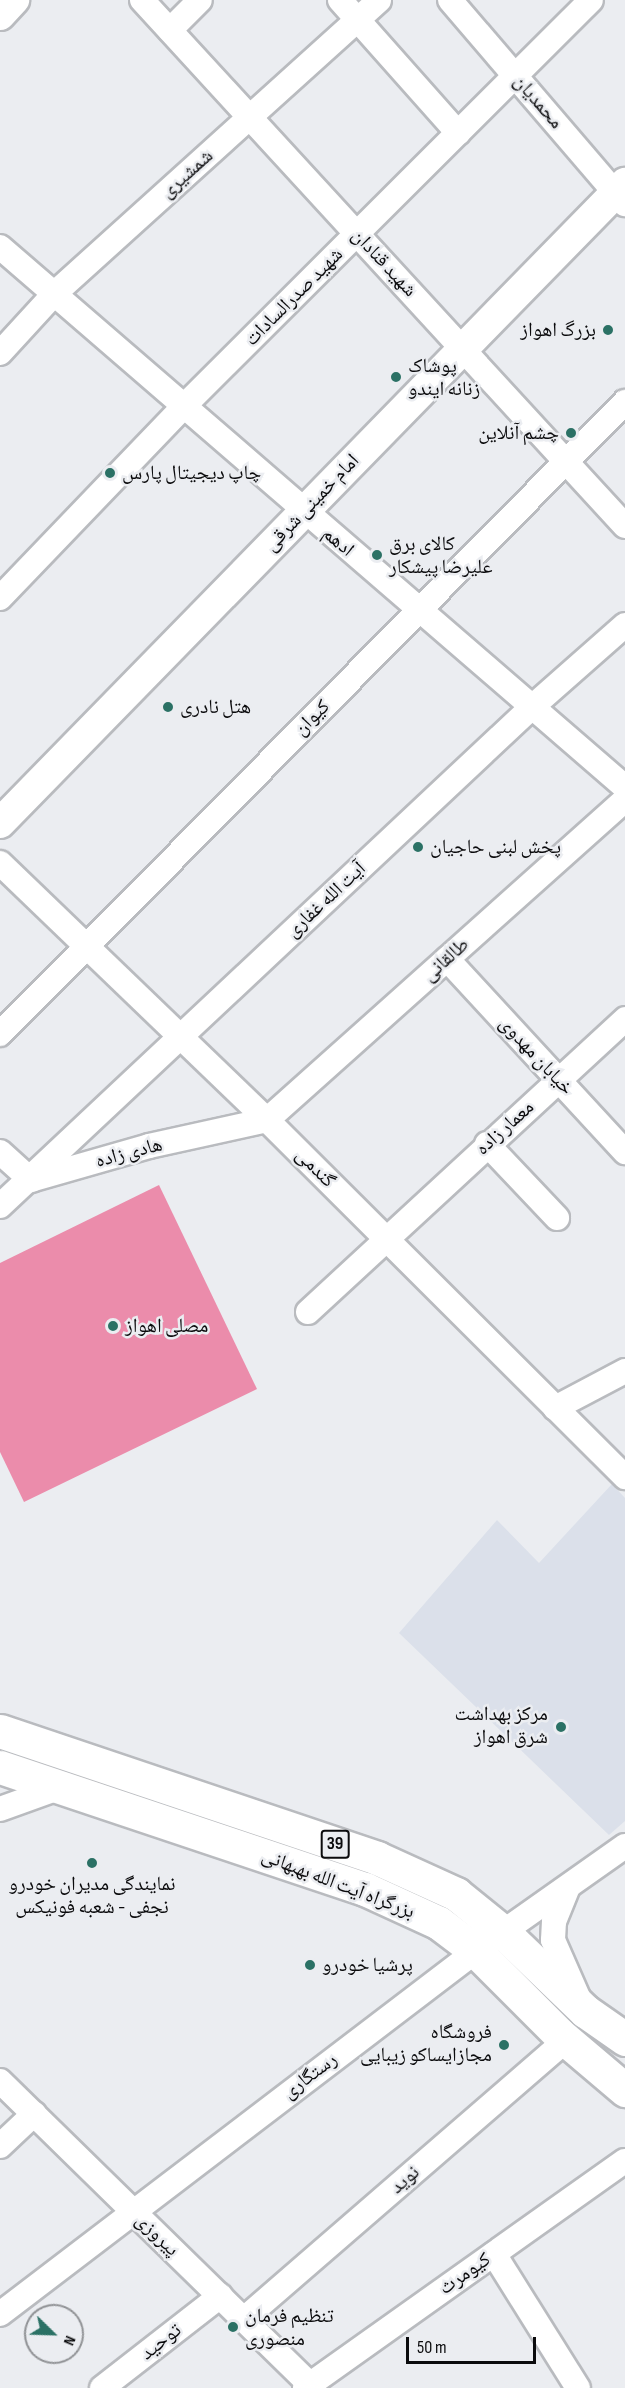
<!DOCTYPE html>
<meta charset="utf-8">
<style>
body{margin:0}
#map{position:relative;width:625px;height:2388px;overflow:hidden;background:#ebedf1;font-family:"Sofia Sans Condensed","Noto Naskh Arabic",sans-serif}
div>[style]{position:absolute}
.built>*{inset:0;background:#dbe0ea}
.building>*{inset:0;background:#eb8cab}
.roads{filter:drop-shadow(2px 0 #b9bbbf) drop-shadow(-2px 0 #b9bbbf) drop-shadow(0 2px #b9bbbf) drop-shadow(0 -2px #b9bbbf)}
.minor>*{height:24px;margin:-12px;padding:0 12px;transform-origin:12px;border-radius:12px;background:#fff}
.major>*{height:30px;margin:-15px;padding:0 15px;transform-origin:15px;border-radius:15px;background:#fff}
.highway>*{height:33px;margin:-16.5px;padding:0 16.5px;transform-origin:16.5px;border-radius:16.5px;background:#fff}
.dots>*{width:16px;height:16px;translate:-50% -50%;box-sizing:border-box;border:3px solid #ebedf1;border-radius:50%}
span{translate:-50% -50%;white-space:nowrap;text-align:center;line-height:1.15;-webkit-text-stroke:5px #ebedf1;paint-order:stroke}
.shield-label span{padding:2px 4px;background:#ebedf1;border:2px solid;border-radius:4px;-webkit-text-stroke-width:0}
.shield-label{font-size:18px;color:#0b0b0d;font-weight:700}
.street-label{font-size:20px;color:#0b0b0d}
.poi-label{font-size:20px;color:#0b0b0d}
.right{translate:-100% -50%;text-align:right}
.left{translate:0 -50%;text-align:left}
.north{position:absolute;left:24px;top:2304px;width:60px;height:60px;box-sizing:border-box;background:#ebedf1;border:2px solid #919396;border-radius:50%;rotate:113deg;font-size:16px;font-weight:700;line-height:24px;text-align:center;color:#0b0b0d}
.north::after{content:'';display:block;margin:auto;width:21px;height:27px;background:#2b7165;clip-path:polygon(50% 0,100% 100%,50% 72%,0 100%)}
.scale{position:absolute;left:406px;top:2337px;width:130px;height:27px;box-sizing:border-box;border:3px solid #0b0b0d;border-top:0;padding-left:8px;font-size:18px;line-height:21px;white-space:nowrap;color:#0b0b0d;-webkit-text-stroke:4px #ebedf1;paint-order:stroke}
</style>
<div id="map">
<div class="built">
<div style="clip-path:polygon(612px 1484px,625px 1498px,625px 1821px,609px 1835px,399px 1633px,497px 1520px,539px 1563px)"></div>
</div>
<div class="building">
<div style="clip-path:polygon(159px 1185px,257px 1389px,24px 1502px,0 1452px,0 1263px)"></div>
</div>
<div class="roads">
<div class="minor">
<div style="left:142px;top:0;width:714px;rotate:47.44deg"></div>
<div style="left:340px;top:0;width:178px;rotate:48.4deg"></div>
<div style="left:450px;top:0;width:269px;rotate:49.4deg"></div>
<div style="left:170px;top:30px;width:42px;rotate:-45deg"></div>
<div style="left:0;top:247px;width:826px;rotate:40.83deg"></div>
<div style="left:0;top:353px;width:80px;rotate:-47.5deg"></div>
<div style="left:54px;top:294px;width:438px;rotate:-42.1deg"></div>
<div style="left:0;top:598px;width:265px;rotate:-46.2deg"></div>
<div style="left:183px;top:407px;width:576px;rotate:-44.93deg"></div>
<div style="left:0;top:863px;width:371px;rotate:43.9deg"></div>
<div style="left:267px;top:1120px;width:506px;rotate:44.92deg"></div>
<div style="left:447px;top:959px;width:263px;rotate:47.3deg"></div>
<div style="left:0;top:1034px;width:889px;rotate:-45.32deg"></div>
<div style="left:487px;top:1144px;width:102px;rotate:46.6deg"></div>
<div style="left:0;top:1152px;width:42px;rotate:42.1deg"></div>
<div style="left:34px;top:1179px;width:120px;rotate:-16deg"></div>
<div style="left:149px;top:1146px;width:121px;rotate:-12.4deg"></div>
<div style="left:267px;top:1120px;width:480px;rotate:-41.8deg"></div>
<div style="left:0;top:1206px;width:729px;rotate:-43.17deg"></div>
<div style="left:532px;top:707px;width:124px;rotate:-41.4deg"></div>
<div style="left:308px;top:1312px;width:432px;rotate:-42.7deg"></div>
<div style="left:555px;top:1408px;width:79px;rotate:-27.9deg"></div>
<div style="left:0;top:1809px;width:65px;rotate:-19.8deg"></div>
<div style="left:568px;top:1887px;width:37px;rotate:112deg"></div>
<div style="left:554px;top:1921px;width:19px;rotate:93deg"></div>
<div style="left:553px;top:1940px;width:62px;rotate:66.3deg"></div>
<div style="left:0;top:2081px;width:439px;rotate:44.4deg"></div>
<div style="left:0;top:2146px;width:47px;rotate:-43.3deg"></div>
<div style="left:494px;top:2254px;width:158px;rotate:57.9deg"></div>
<div style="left:0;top:2314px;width:599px;rotate:-37.33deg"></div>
<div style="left:476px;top:1951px;width:182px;rotate:-35.2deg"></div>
<div style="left:244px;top:2319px;width:426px;rotate:-40.9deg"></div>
<div style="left:102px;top:2388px;width:150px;rotate:-37.9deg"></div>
<div style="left:305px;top:2388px;width:392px;rotate:-35.4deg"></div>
</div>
<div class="major">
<div style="left:0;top:15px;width:21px;rotate:-47deg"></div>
<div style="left:0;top:823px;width:895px;rotate:-45.68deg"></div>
</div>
<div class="highway">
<div style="left:0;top:1731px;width:398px;rotate:18.6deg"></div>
<div style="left:377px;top:1858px;width:87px;rotate:24.5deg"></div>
<div style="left:456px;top:1894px;width:60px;rotate:39deg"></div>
<div style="left:503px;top:1932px;width:114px;rotate:43.9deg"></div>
<div style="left:585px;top:2011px;width:49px;rotate:35deg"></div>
<div style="left:0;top:1767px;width:385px;rotate:18.5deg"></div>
<div style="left:365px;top:1889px;width:81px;rotate:24.7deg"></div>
<div style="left:439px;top:1923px;width:46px;rotate:37.1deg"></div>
<div style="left:476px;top:1951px;width:117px;rotate:45deg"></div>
<div style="left:559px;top:2034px;width:87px;rotate:40.3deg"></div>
</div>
</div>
<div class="dots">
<div style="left:608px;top:330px;background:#2b7165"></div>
<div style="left:396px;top:377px;background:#2b7165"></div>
<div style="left:571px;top:433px;background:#2b7165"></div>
<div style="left:110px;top:473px;background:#2b7165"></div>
<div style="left:377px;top:555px;background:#2b7165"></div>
<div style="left:168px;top:707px;background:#2b7165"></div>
<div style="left:418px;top:847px;background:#2b7165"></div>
<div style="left:113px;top:1326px;background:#2b7165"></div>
<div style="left:561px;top:1727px;background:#2b7165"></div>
<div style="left:92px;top:1863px;background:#2b7165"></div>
<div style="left:310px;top:1965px;background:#2b7165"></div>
<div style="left:504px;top:2045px;background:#2b7165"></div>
<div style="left:233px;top:2327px;background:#2b7165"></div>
</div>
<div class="shield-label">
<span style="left:335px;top:1844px">39</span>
</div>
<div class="street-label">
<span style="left:538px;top:102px;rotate:49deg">محمدیان</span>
<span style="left:187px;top:174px;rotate:-42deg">شمشیری</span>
<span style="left:384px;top:263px;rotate:47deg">شهید قنادان</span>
<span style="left:294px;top:297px;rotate:-45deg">شهید صدرالسادات</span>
<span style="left:312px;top:503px;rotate:-46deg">امام خمینی شرقی</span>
<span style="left:338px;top:542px;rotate:40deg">ادهم</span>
<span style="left:312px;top:718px;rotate:-45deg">کیوان</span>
<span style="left:326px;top:900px;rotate:-43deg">آیت الله غفاری</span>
<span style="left:446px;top:960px;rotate:-42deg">طالقانی</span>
<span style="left:536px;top:1056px;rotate:47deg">خیابان مهدوی</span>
<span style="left:505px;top:1128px;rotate:-42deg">معمار زاده</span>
<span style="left:129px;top:1153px;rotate:-15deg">هادی زاده</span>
<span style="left:315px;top:1168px;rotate:45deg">گندمی</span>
<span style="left:338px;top:1884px;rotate:21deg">بزرگراه آیت الله بهبهانی</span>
<span style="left:310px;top:2076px;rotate:-37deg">رستگاری</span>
<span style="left:405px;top:2180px;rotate:-41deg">نوید</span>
<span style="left:157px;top:2235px;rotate:44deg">پیروزی</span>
<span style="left:465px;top:2274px;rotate:-35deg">کیومرث</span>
<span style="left:161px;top:2342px;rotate:-38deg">توحید</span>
</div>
<div class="poi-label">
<span class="right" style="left:596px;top:330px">بزرگ اهواز</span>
<span class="left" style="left:408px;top:378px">پوشاک<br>زنانه ایندو</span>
<span class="right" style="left:559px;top:433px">چشم آنلاین</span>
<span class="left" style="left:122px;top:473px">چاپ دیجیتال پارس</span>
<span class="left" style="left:389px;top:556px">کالای برق<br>علیرضا پیشکار</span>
<span class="left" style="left:180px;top:707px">هتل نادری</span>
<span class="left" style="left:430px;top:847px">پخش لبنی حاجیان</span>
<span class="left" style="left:125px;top:1326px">مصلی اهواز</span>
<span class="right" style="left:548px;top:1726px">مرکز بهداشت<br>شرق اهواز</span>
<span style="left:92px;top:1896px">نمایندگی مدیران خودرو<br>نجفی - شعبه فونیکس</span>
<span class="left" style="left:322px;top:1965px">پرشيا خودرو</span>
<span class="right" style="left:492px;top:2044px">فروشگاه<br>مجازایساکو زیبایی</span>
<span class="left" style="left:245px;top:2328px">تنظیم فرمان<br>منصوری</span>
</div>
<div class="north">N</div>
<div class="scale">50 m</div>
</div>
